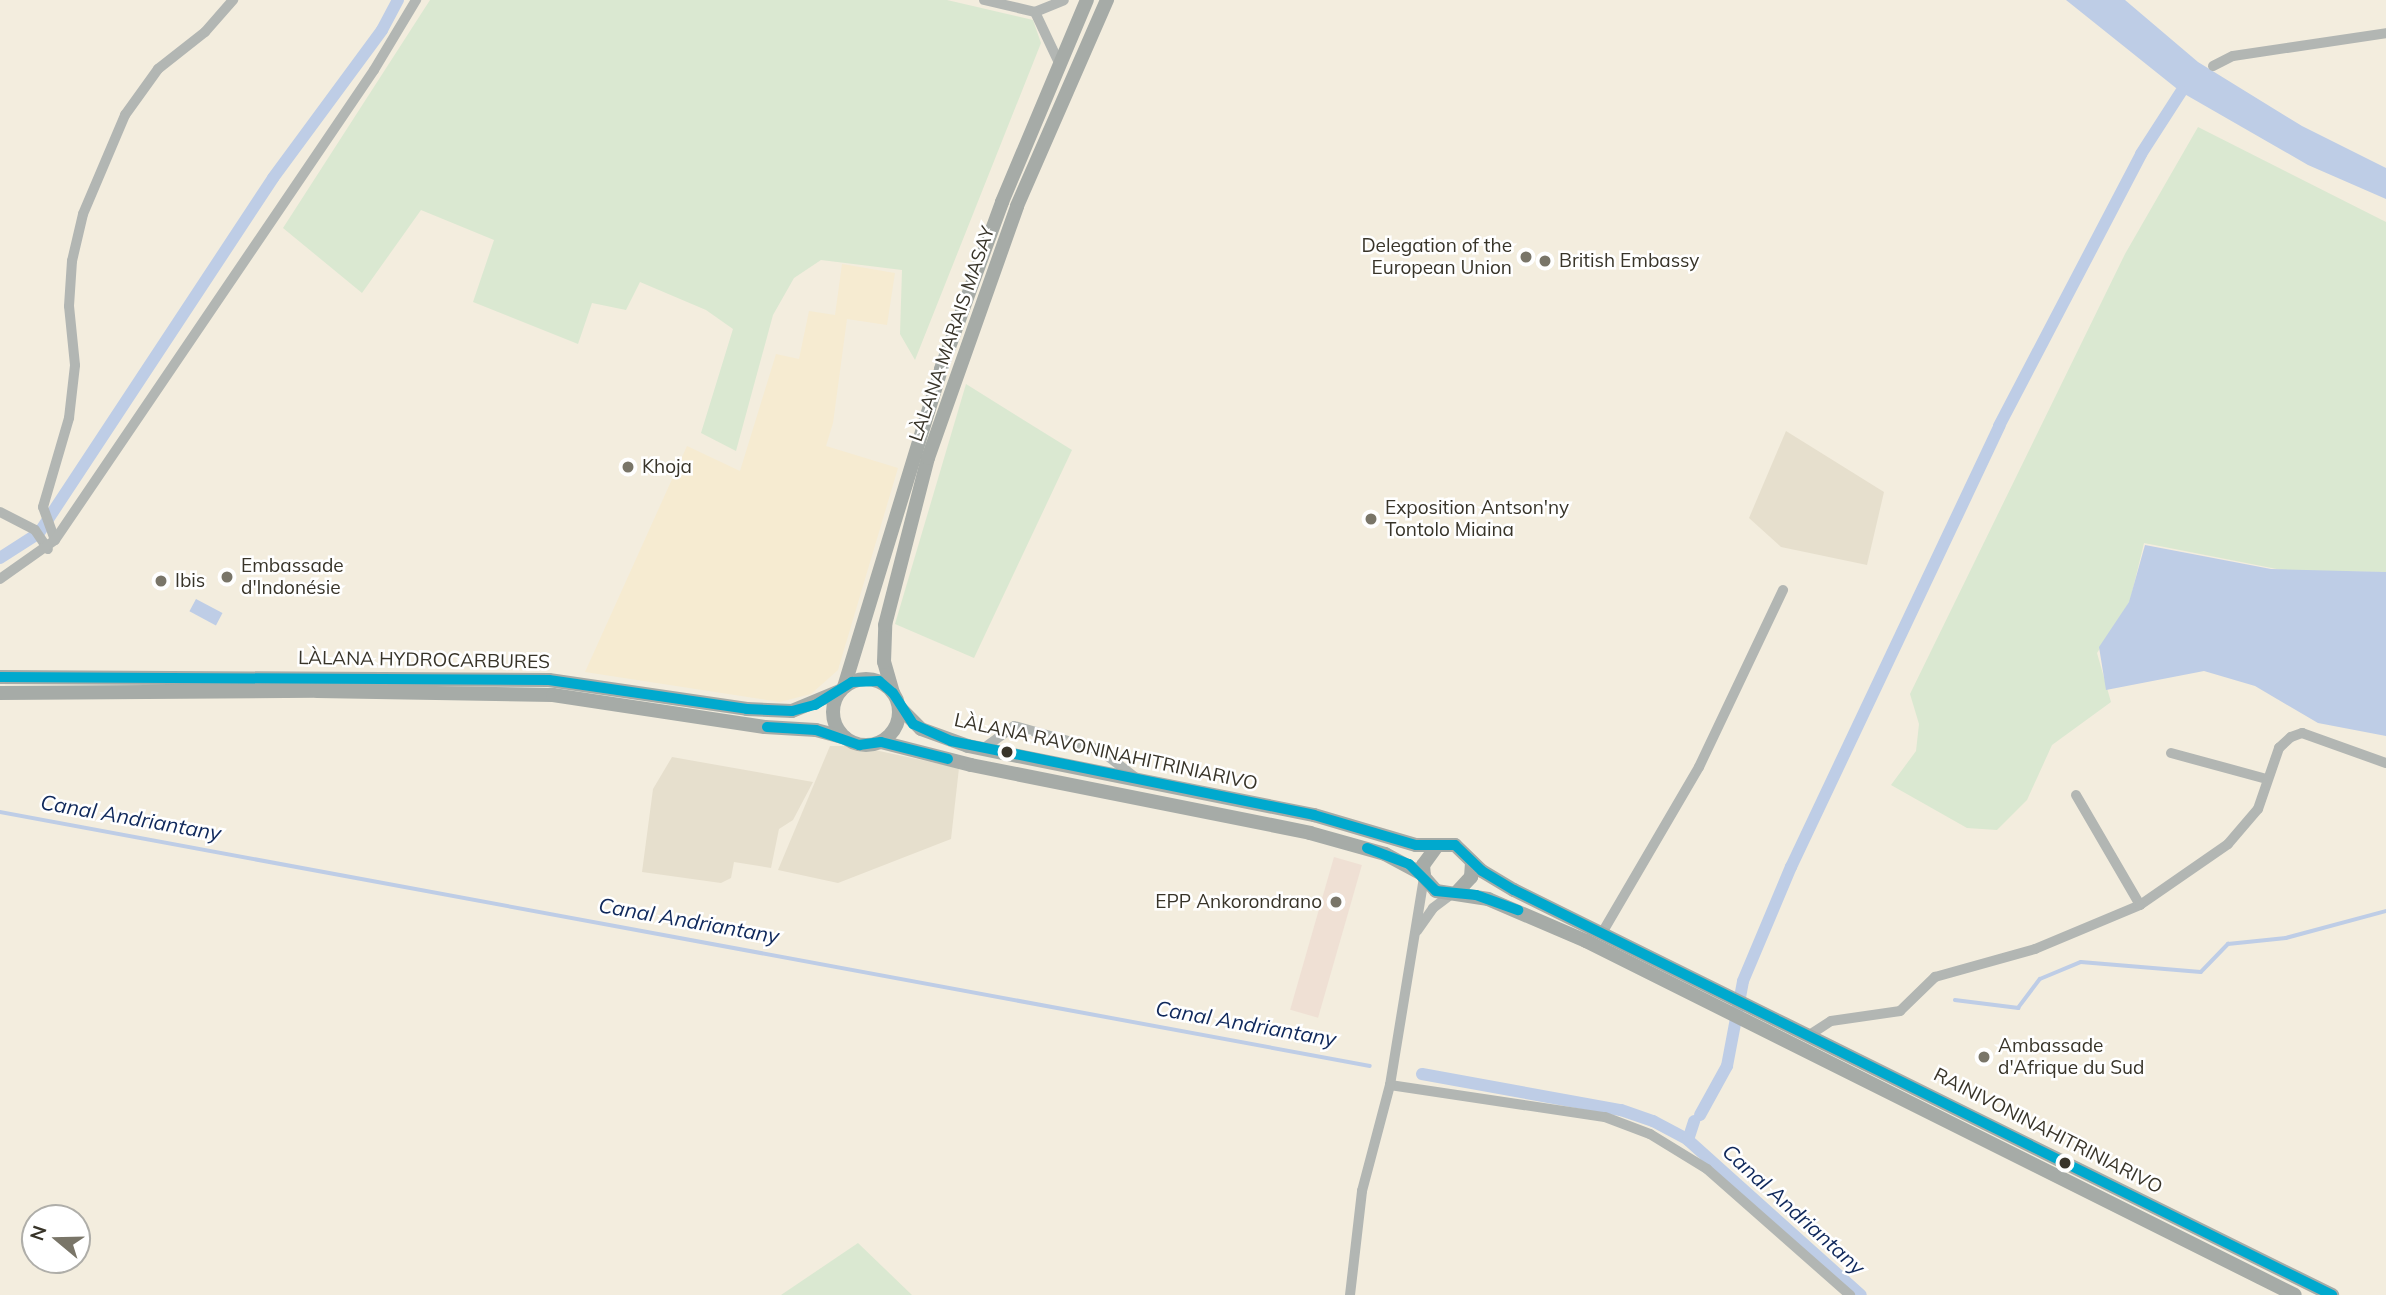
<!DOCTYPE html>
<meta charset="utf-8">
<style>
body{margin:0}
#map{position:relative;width:2386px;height:1295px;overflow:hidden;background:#f3edde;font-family:Mulish,sans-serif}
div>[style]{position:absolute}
.built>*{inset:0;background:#f6ebd1}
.industrial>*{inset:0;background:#e6dfcd}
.education>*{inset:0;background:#efe0d4;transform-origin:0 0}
.green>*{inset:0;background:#dae8d1}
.water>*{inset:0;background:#becde6;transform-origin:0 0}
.stream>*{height:3.5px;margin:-1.75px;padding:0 1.75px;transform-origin:1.75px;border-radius:1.75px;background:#becde6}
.canal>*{height:12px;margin:-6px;padding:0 6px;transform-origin:6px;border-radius:6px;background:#becde6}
.street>*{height:10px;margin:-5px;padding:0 5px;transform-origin:5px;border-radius:5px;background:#b2b6b3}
.secondary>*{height:14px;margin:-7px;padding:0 7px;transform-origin:7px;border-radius:7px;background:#a6aba7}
.secondary>.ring{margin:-7px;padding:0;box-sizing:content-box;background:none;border:14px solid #a6aba7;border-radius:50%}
.bus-1>*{height:10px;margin:-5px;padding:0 5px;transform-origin:5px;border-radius:5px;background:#00a9ce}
.dots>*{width:19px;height:19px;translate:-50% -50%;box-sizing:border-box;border:4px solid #fff;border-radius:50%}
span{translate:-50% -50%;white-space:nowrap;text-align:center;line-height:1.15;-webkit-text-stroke:5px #fff;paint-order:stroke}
.poi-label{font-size:19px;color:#383429}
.right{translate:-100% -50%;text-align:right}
.left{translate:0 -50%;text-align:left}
.street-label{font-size:19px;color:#383429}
.water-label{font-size:21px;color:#0f285b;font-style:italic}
.north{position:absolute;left:21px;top:1204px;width:70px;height:70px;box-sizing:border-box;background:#fff;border:2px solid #afaea9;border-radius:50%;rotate:289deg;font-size:19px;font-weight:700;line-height:28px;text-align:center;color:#383429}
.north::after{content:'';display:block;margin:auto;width:24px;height:32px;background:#797568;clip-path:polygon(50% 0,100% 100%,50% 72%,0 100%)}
</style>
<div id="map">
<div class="built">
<div style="clip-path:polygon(842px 264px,895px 273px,887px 325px,847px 319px,833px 423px,826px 446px,898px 468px,838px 670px,811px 694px,780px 702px,585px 672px,687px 446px,740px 471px,776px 354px,799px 359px,809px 311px,835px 315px)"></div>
</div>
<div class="industrial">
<div style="clip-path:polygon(1786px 431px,1884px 492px,1867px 565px,1781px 547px,1749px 518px)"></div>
<div style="clip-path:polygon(830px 746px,856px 746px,959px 768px,951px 839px,838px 883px,778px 870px)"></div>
<div style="clip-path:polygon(672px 757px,813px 782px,793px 820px,779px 829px,771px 868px,734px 862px,731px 878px,721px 883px,642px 872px,653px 789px)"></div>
</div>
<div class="education">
<div style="left:1334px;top:857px;width:29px;height:159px;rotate:16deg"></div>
</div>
<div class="green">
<div style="clip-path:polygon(430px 0,947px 0,1033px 20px,1041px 43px,915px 360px,900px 334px,902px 270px,821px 260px,794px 278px,773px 315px,736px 451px,701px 433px,733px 329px,706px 310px,640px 282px,626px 310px,592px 303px,578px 344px,473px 302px,494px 240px,421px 210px,362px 293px,283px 228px)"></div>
<div style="clip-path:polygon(2198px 127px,2386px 222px,2386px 572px,2287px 571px,2144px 543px,2130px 601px,2097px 653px,2111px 702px,2052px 745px,2027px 800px,1997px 830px,1967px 828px,1891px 785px,1916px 751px,1919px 724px,1910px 694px,2125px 254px)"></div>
<div style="clip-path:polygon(966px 384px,1072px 450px,974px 658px,895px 624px)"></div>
<div style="clip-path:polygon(858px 1243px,912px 1295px,781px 1295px)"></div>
</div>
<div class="water">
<div style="clip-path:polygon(2066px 0,2125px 0,2198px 62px,2302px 126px,2386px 168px,2386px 199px,2308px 165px,2181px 92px)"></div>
<div style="clip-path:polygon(2145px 545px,2271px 569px,2386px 572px,2386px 736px,2318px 723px,2255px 686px,2204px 671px,2106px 690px,2099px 647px,2129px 602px)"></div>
<div style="left:196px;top:599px;width:30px;height:14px;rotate:28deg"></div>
</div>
<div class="stream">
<div style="left:0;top:812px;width:1393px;rotate:10.5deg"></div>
<div style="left:1955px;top:1000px;width:64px;rotate:7.2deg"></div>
<div style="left:2018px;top:1008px;width:36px;rotate:-53deg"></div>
<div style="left:2040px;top:979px;width:44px;rotate:-22.5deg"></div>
<div style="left:2081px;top:962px;width:120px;rotate:4.8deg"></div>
<div style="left:2201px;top:972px;width:39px;rotate:-46deg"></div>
<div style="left:2228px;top:944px;width:58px;rotate:-5.9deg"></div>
<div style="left:2286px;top:938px;width:104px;rotate:-15.1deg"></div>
</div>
<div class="canal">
<div style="left:0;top:558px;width:46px;rotate:-32.7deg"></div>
<div style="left:39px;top:533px;width:425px;rotate:-56.6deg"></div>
<div style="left:273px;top:178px;width:184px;rotate:-53.6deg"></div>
<div style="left:382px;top:30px;width:34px;rotate:-62deg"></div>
<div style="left:1422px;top:1074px;width:202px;rotate:10.3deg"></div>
<div style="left:1621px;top:1110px;width:34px;rotate:19deg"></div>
<div style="left:1653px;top:1121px;width:40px;rotate:28deg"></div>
<div style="left:1688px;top:1140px;width:232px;rotate:41.9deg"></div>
<div style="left:1700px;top:1115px;width:56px;rotate:-61.1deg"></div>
<div style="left:1727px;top:1066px;width:86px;rotate:-79.3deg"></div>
<div style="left:1743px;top:981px;width:124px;rotate:-67.2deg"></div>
<div style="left:1791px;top:867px;width:488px;rotate:-64.7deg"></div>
<div style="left:1999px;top:426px;width:307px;rotate:-62.4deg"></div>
<div style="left:2141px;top:154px;width:74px;rotate:-57.2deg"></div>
<div style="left:1688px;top:1140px;width:20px;rotate:-72deg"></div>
</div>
<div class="street">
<div style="left:984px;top:0;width:52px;rotate:13.2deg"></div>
<div style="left:1035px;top:12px;width:31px;rotate:-22deg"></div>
<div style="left:1035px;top:12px;width:59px;rotate:64.7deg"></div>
<div style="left:2213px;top:66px;width:22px;rotate:-27deg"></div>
<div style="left:2233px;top:56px;width:155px;rotate:-8.5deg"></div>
<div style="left:0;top:512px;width:39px;rotate:27deg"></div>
<div style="left:35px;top:530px;width:23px;rotate:56deg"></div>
<div style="left:55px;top:540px;width:35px;rotate:-110deg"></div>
<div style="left:43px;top:507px;width:93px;rotate:-73.7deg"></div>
<div style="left:69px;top:418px;width:53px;rotate:-83.5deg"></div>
<div style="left:75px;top:365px;width:59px;rotate:-95.8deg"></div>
<div style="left:69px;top:306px;width:45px;rotate:-86.2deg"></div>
<div style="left:72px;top:261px;width:48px;rotate:-76.8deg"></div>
<div style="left:83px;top:214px;width:108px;rotate:-67deg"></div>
<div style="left:125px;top:115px;width:57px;rotate:-54.3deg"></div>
<div style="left:158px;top:69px;width:60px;rotate:-38.2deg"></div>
<div style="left:205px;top:32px;width:43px;rotate:-48.8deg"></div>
<div style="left:0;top:579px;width:67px;rotate:-35.3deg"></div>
<div style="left:55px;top:540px;width:568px;rotate:-55.83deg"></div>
<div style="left:374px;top:70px;width:82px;rotate:-59deg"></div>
<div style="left:984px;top:748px;width:37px;rotate:-36deg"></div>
<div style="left:1014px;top:726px;width:89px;rotate:15.6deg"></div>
<div style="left:1100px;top:750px;width:46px;rotate:37.9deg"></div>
<div style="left:2171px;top:753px;width:99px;rotate:15.2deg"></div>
<div style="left:2076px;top:795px;width:127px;rotate:59.8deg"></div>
<div style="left:1417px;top:931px;width:28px;rotate:-55deg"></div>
<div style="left:1433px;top:908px;width:25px;rotate:-37deg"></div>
<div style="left:1602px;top:933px;width:192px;rotate:-59.7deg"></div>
<div style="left:1699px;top:767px;width:196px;rotate:-64.6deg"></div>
<div style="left:1811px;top:1034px;width:24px;rotate:-33deg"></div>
<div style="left:1831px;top:1021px;width:70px;rotate:-8.2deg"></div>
<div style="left:1900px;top:1011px;width:49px;rotate:-44.2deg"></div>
<div style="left:1935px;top:977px;width:104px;rotate:-15.6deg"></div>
<div style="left:2035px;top:949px;width:114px;rotate:-22.7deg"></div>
<div style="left:2140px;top:905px;width:107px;rotate:-34.7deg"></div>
<div style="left:2228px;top:844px;width:46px;rotate:-49.4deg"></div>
<div style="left:2258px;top:809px;width:65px;rotate:-71deg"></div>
<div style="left:2279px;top:748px;width:16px;rotate:-43deg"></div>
<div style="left:2291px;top:737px;width:12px;rotate:-20deg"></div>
<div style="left:2302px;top:733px;width:89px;rotate:19.7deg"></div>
<div style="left:1390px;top:1085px;width:217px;rotate:8.5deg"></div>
<div style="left:1605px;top:1117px;width:48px;rotate:20.7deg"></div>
<div style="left:1650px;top:1134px;width:67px;rotate:31.6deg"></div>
<div style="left:1707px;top:1169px;width:191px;rotate:41.4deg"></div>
<div style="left:1350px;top:1295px;width:105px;rotate:-83.4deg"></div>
<div style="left:1362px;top:1191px;width:110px;rotate:-75.2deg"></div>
<div style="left:1390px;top:1085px;width:211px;rotate:-80.7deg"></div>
</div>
<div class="secondary">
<div style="left:0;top:677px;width:549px;rotate:0.31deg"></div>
<div style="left:549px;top:680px;width:200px;rotate:8.3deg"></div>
<div style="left:747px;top:709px;width:45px;rotate:2.5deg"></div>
<div style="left:792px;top:711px;width:52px;rotate:-22.6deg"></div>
<div class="ring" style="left:833px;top:679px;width:52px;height:52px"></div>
<div style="left:844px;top:687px;width:332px;rotate:-73deg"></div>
<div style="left:941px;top:369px;width:178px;rotate:-69.9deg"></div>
<div style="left:1002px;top:202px;width:219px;rotate:-67.2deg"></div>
<div style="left:0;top:693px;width:317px;rotate:-0.4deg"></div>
<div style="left:317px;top:691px;width:236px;rotate:1deg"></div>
<div style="left:553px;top:695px;width:214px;rotate:8.6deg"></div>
<div style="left:765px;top:727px;width:51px;rotate:3.4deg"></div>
<div style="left:816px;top:730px;width:30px;rotate:15deg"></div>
<div style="left:893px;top:693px;width:32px;rotate:-106deg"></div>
<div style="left:884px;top:662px;width:37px;rotate:-88deg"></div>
<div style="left:885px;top:625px;width:172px;rotate:-75.6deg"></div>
<div style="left:928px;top:458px;width:267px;rotate:-70.5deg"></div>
<div style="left:1017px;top:206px;width:225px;rotate:-66.4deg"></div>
<div style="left:899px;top:707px;width:31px;rotate:45deg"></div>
<div style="left:921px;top:729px;width:50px;rotate:19.9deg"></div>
<div style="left:968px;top:746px;width:353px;rotate:11.3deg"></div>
<div style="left:1314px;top:815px;width:106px;rotate:16.4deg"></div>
<div style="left:1416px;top:845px;width:39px"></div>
<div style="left:1455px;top:845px;width:37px;rotate:44deg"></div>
<div style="left:1482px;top:871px;width:37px;rotate:31deg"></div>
<div style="left:1514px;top:890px;width:913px;rotate:26.34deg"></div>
<div style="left:881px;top:742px;width:93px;rotate:14.3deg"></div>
<div style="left:971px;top:765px;width:346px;rotate:11.3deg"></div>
<div style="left:1310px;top:833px;width:78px;rotate:15.6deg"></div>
<div style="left:1385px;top:854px;width:44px;rotate:28.3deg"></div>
<div style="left:1437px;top:846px;width:24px;rotate:126deg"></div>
<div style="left:1423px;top:865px;width:12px;rotate:85deg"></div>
<div style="left:1424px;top:877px;width:18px;rotate:49deg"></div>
<div style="left:1436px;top:891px;width:53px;rotate:8.7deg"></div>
<div style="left:1488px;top:899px;width:107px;rotate:23.2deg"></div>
<div style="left:1586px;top:941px;width:792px;rotate:26.53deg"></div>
<div style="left:1457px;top:892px;width:21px;rotate:-47deg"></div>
<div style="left:1471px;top:877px;width:15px;rotate:-86deg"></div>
</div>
<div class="bus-1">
<div style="left:0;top:677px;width:549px;rotate:0.31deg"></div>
<div style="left:549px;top:680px;width:200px;rotate:8.3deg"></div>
<div style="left:747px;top:709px;width:45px;rotate:2.5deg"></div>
<div style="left:792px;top:711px;width:24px;rotate:-15deg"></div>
<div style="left:815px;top:705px;width:44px;rotate:-31.9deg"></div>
<div style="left:852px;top:682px;width:27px;rotate:-2deg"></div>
<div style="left:879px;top:681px;width:18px;rotate:41deg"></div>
<div style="left:893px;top:693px;width:37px;rotate:57deg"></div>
<div style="left:913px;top:724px;width:42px;rotate:24.1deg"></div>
<div style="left:951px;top:741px;width:370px;rotate:11.5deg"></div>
<div style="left:1314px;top:815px;width:106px;rotate:16.4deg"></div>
<div style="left:1416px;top:845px;width:39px"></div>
<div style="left:1455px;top:845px;width:37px;rotate:44deg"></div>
<div style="left:1482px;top:871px;width:37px;rotate:31deg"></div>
<div style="left:1514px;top:890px;width:913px;rotate:26.34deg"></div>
<div style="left:767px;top:727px;width:49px;rotate:3.5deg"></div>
<div style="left:816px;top:730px;width:46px;rotate:19.2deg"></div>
<div style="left:859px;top:745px;width:22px;rotate:-8deg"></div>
<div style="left:881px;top:742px;width:69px;rotate:14.2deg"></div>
<div style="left:1367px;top:848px;width:45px;rotate:20.9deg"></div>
<div style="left:1409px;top:864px;width:38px;rotate:45deg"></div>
<div style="left:1436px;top:891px;width:40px;rotate:5.7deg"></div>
<div style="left:1476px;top:895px;width:45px;rotate:19.7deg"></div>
</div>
<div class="dots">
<div style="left:1526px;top:257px;background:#797568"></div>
<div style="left:1545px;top:261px;background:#797568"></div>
<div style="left:628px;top:467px;background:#797568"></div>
<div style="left:1371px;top:519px;background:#797568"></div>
<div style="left:227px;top:577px;background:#797568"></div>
<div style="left:161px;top:581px;background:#797568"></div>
<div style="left:1007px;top:752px;background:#383429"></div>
<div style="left:1336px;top:902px;background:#797568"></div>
<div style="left:1984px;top:1057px;background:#797568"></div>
<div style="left:2065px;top:1163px;background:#383429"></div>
</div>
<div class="poi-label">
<span class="right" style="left:1512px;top:257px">Delegation of the<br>European Union</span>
<span class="left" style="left:1559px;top:261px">British Embassy</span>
<span class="left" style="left:642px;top:467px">Khoja</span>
<span class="left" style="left:1385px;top:519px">Exposition Antson'ny<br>Tontolo Miaina</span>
<span class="left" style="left:241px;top:577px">Embassade<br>d'Indonésie</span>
<span class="left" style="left:175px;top:581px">Ibis</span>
<span class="right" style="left:1322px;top:902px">EPP Ankorondrano</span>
<span class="left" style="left:1998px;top:1057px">Ambassade<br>d'Afrique du Sud</span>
</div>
<div class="street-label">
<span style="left:952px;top:334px;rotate:-71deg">LÀLANA MARAIS MASAY</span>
<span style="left:424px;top:660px;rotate:1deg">LÀLANA HYDROCARBURES</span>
<span style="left:1106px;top:752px;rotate:12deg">LÀLANA RAVONINAHITRINIARIVO</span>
<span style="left:2048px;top:1131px;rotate:27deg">RAINIVONINAHITRINIARIVO</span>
</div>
<div class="water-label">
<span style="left:131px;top:817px;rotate:10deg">Canal Andriantany</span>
<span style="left:689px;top:920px;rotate:10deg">Canal Andriantany</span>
<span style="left:1246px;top:1023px;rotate:10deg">Canal Andriantany</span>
<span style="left:1794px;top:1209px;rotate:42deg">Canal Andriantany</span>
</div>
<div class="north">N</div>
</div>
